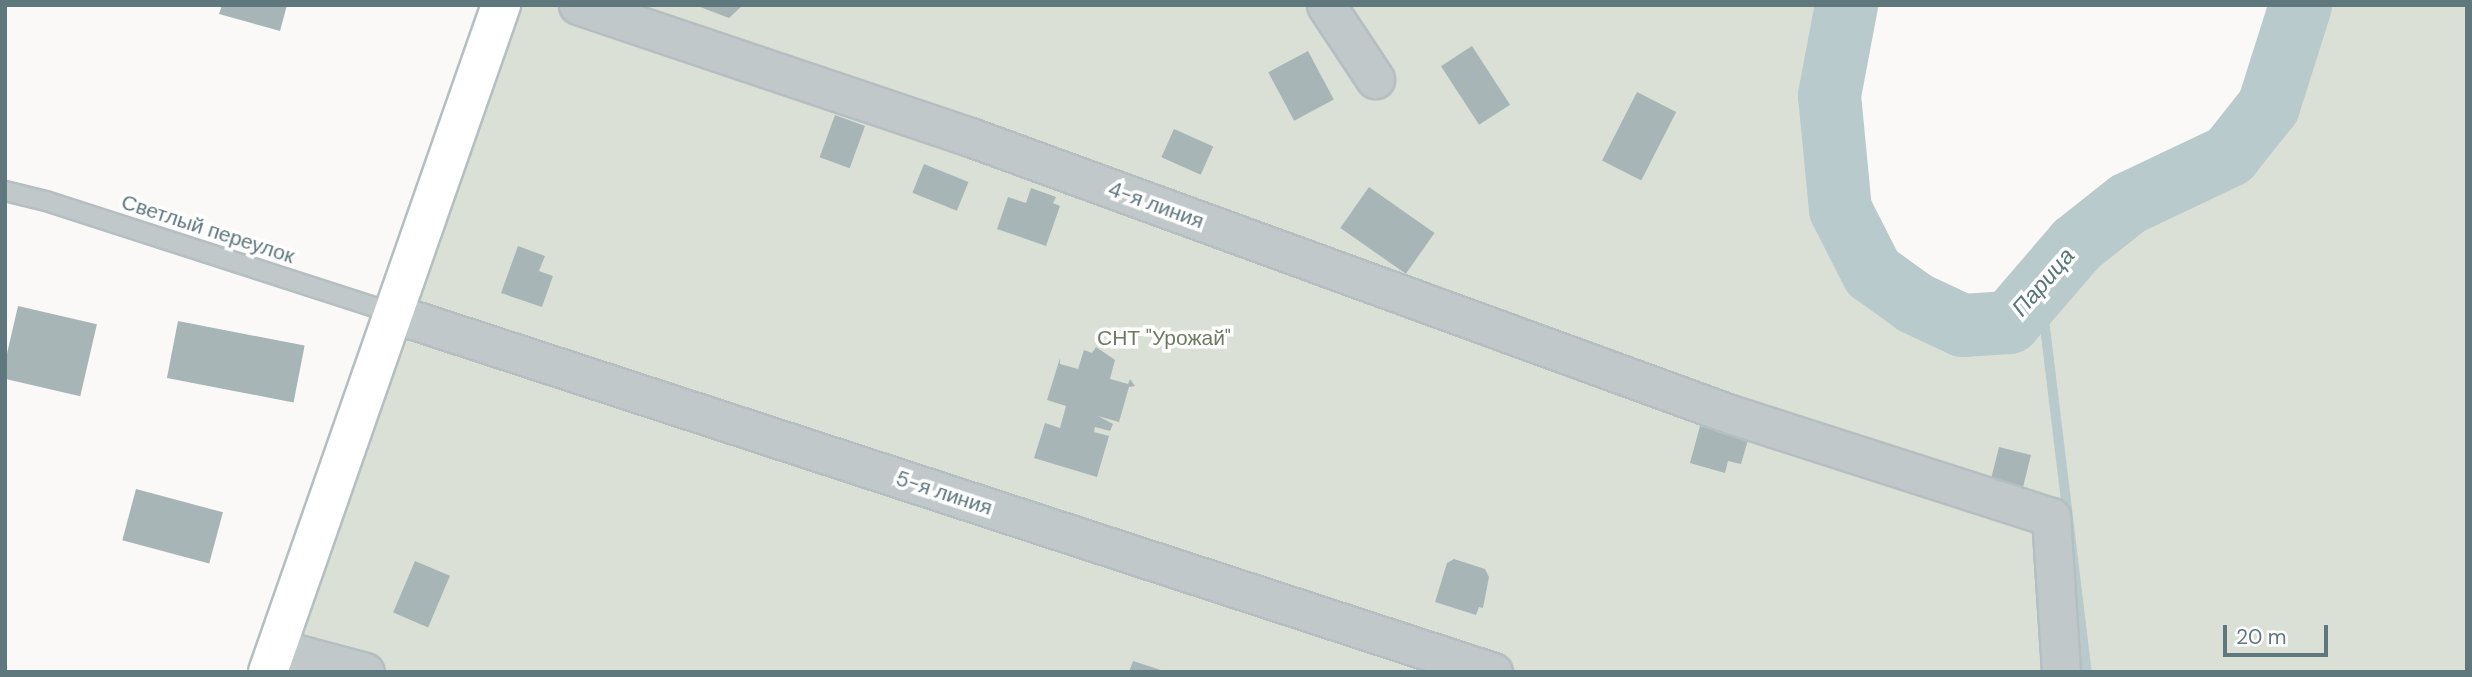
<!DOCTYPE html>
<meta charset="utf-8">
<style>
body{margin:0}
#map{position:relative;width:2472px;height:677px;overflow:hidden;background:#faf9f7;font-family:"DM Sans",sans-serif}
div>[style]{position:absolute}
.green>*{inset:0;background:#dbe0d6}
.stream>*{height:10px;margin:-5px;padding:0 5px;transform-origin:5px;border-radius:5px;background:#b8cacb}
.river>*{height:63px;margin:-31.5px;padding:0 31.5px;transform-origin:31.5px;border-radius:31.5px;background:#b8cacb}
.building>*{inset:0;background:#a7b5b7;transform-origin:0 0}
.roads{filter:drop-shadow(2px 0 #b5bec1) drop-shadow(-2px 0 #b5bec1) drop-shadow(0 2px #b5bec1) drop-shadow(0 -2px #b5bec1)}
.lane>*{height:18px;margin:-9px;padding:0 9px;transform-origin:9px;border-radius:9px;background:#c0c8ca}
.street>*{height:37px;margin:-18.5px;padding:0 18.5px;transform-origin:18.5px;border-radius:18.5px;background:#c0c8ca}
.secondary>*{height:38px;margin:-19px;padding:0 19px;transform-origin:19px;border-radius:19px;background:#fff}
span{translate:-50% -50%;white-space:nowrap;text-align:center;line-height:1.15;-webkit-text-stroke:7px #fff;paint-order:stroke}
.street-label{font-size:21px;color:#5e787e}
.park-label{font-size:21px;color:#6d7b62}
.water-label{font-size:23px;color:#587676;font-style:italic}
.frame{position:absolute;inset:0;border:7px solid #5e787e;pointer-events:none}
.scale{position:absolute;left:2223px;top:625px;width:105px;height:32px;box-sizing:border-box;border:4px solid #5e787e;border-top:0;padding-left:9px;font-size:21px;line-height:24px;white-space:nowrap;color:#5e787e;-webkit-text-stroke:5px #fff;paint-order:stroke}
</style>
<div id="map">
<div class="green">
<div style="clip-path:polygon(501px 5px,1846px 5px,1829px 95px,1840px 209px,1872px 272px,1915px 303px,1962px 325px,2009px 322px,2076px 244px,2128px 203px,2229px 155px,2268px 106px,2300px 5px,2467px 5px,2467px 672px,268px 672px)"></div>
</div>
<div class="stream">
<div style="left:2040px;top:286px;width:389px;rotate:83.1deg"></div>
</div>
<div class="river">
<div style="left:1846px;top:5px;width:92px;rotate:100.7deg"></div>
<div style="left:1829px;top:95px;width:115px;rotate:84.5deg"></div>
<div style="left:1840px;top:209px;width:71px;rotate:63.1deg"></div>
<div style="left:1872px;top:272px;width:53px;rotate:35.8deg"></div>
<div style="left:1915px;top:303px;width:52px;rotate:25.1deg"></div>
<div style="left:1962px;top:325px;width:47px;rotate:-3.7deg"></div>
<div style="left:2009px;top:322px;width:103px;rotate:-49.3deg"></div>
<div style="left:2076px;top:244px;width:66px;rotate:-38.3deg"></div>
<div style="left:2128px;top:203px;width:112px;rotate:-25.4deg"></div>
<div style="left:2229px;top:155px;width:63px;rotate:-51.5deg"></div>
<div style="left:2268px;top:106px;width:106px;rotate:-72.4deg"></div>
</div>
<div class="building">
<div style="clip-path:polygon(222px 5px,287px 5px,280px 31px,219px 14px)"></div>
<div style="clip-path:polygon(695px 5px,743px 5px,729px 18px)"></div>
<div style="left:1472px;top:46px;width:70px;height:37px;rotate:57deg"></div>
<div style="left:1308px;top:51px;width:55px;height:45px;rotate:62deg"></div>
<div style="left:1637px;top:92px;width:44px;height:77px;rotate:27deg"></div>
<div style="left:835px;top:115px;width:32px;height:45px;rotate:20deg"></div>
<div style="left:1174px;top:129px;width:43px;height:31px;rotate:24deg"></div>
<div style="left:924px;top:164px;width:48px;height:31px;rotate:22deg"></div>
<div style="left:1369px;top:187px;width:80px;height:50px;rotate:35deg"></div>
<div style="clip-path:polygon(1031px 188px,1056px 197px,1053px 203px,1060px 206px,1046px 246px,997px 229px,1008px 197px,1026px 203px)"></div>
<div style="clip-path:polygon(518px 246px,545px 256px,539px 271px,553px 276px,542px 307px,501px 293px)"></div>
<div style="left:18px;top:306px;width:81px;height:74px;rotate:13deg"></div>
<div style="left:178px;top:321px;width:129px;height:58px;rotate:11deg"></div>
<div style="clip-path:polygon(1096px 347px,1115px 360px,1110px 379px,1128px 384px,1130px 379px,1135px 386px,1129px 387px,1119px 422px,1098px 416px,1113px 424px,1110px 431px,1095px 427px,1094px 432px,1109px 436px,1097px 477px,1034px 458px,1045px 423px,1060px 428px,1066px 406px,1047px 400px,1060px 358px,1060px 364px,1078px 369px,1084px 350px,1092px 353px)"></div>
<div style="clip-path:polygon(1700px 426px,1748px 440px,1741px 464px,1728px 461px,1725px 473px,1690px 463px)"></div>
<div style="left:1999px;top:447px;width:33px;height:35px;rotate:14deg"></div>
<div style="left:136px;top:489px;width:90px;height:53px;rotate:15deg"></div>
<div style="clip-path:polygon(1454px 559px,1485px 569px,1489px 577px,1483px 608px,1479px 607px,1476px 615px,1435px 602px,1447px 563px)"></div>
<div style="left:415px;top:561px;width:38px;height:56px;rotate:23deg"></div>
<div style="clip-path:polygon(1133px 661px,1164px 671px,1164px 672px,1129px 672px)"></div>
</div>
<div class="roads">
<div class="lane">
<div style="left:5px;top:191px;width:42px;rotate:13.7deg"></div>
<div style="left:46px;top:201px;width:367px;rotate:17.9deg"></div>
</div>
<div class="street">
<div style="left:578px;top:5px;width:414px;rotate:18.6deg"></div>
<div style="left:970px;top:137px;width:809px;rotate:20.03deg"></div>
<div style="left:1730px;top:414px;width:337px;rotate:17.8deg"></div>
<div style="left:2051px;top:517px;width:155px;rotate:86.3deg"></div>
<div style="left:1326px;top:5px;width:89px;rotate:56.5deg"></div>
<div style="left:395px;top:314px;width:1155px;rotate:18.06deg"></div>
<div style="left:276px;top:648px;width:92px;rotate:15.1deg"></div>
</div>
<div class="secondary">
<div style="left:268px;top:672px;width:707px;rotate:-70.74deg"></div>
</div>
</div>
<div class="street-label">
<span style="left:1156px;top:205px;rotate:20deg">4-я линия</span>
<span style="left:208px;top:229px;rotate:18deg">Светлый переулок</span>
<span style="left:944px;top:493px;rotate:18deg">5-я линия</span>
</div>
<div class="park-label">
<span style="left:1164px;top:338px">СНТ "Урожай"</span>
</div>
<div class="water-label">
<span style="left:2043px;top:282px;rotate:-49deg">Парица</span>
</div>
<div class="frame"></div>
<div class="scale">20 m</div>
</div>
